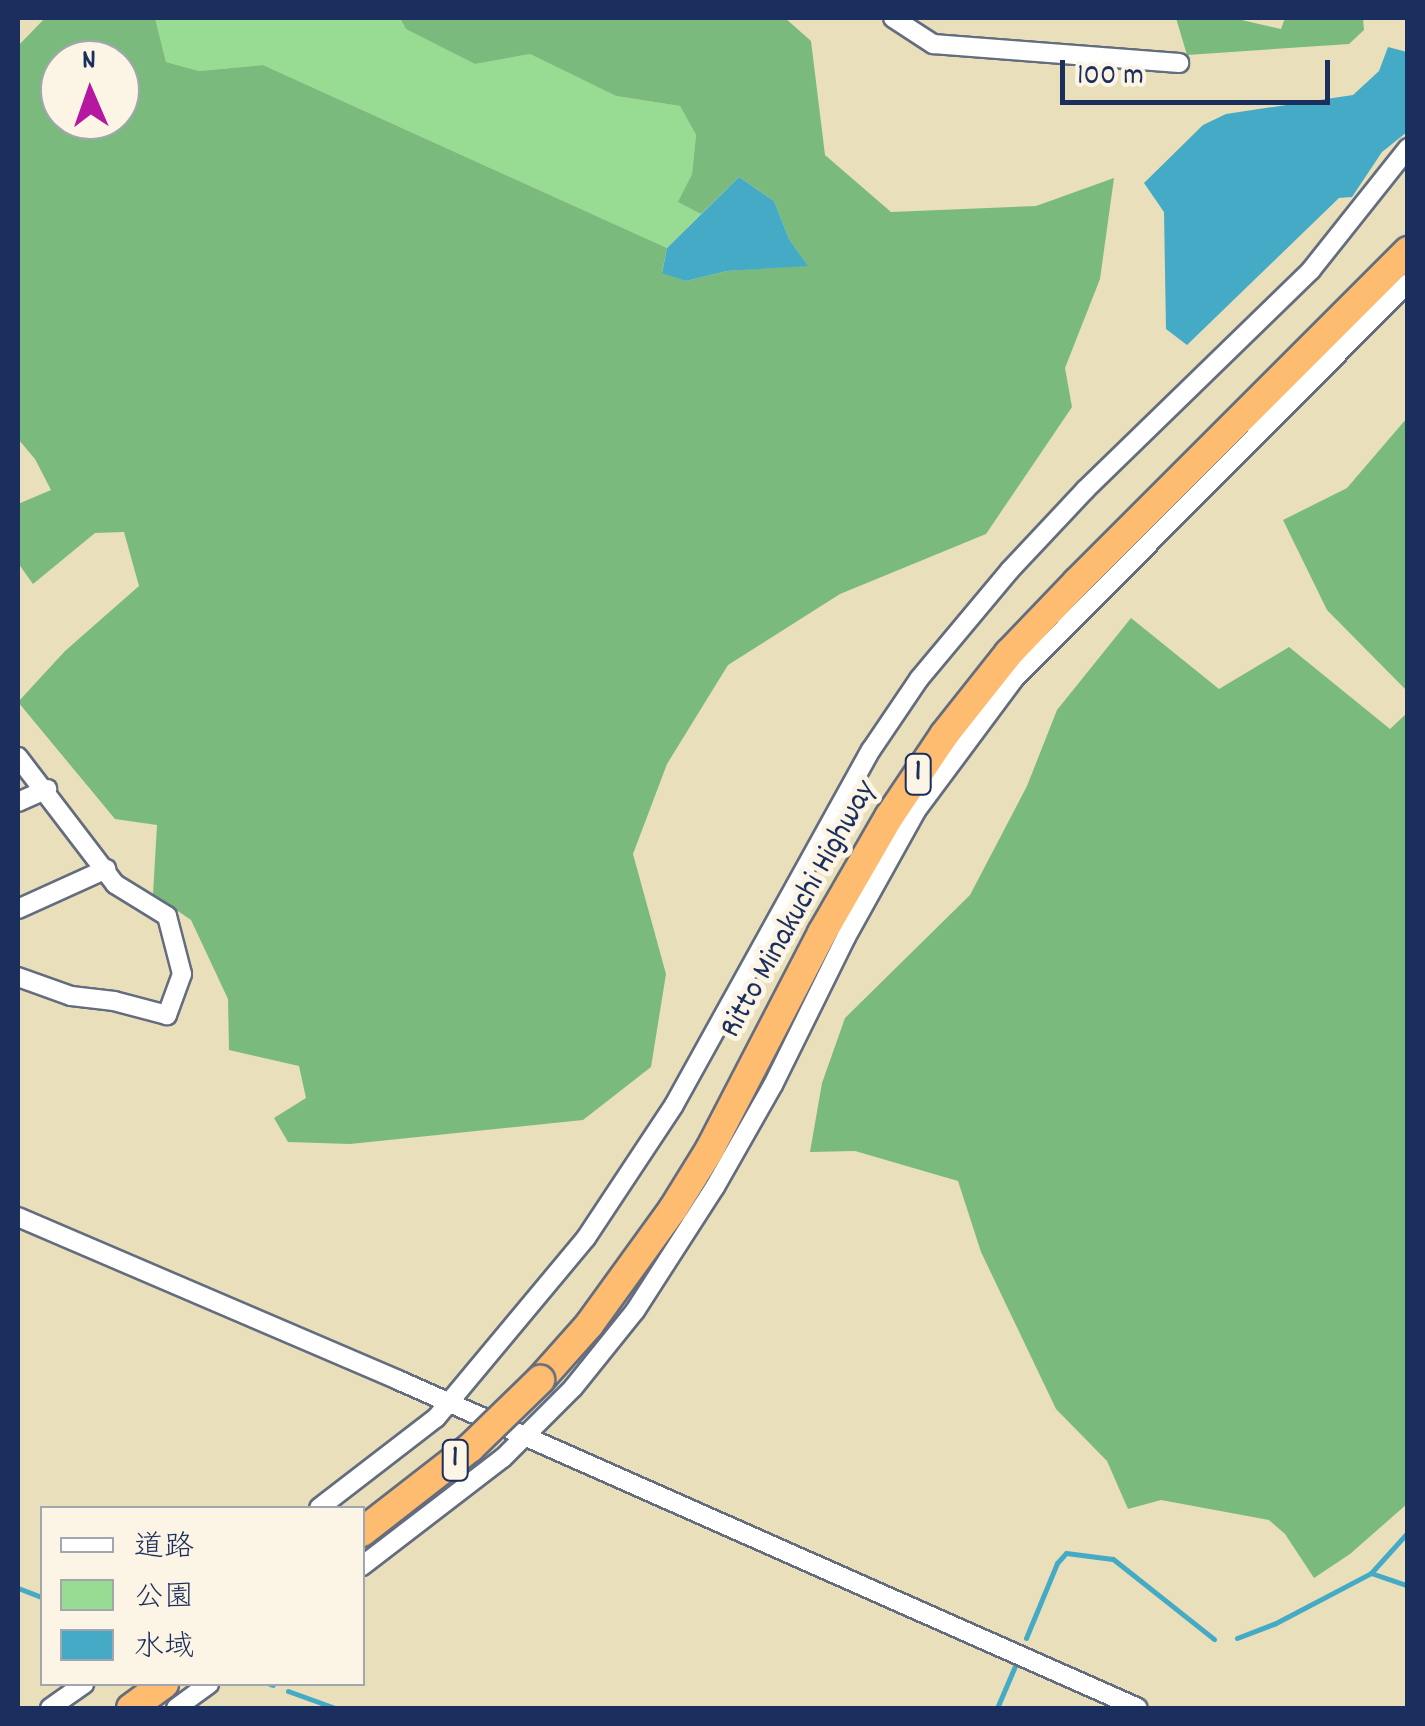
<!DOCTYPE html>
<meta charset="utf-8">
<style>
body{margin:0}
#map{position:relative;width:1425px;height:1726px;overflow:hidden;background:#e9dfbb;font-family:Dekko,"Klee One",sans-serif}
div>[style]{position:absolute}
.green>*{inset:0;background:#98db93}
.forest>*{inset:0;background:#7abb7d}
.water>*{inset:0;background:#45aac5}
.stream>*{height:5px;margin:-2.5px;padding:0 2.5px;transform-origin:2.5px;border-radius:2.5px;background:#45aac5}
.roads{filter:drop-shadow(2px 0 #636d7f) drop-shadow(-2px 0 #636d7f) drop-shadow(0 2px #636d7f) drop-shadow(0 -2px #636d7f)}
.minor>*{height:18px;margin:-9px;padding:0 9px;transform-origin:9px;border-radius:9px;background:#fff}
.trunk>*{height:28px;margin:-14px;padding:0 14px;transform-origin:14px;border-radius:14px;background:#febc70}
.bridges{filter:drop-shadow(2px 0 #636d7f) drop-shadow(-2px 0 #636d7f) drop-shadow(0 2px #636d7f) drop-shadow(0 -2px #636d7f)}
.trunk-bridge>*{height:28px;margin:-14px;padding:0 14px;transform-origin:14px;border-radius:14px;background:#febc70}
span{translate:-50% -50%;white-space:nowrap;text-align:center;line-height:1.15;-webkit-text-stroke:10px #fcf5e5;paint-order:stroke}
.shield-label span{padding:2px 8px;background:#fcf5e5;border:2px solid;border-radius:8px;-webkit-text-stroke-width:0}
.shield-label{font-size:30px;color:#1b2f5e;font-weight:700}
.street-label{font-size:32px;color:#1b2f5e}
.frame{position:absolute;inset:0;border:20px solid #1b2f5e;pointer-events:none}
.legend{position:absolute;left:40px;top:1506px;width:325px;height:180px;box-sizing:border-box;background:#fcf5e5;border:2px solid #a2a6af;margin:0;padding:12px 18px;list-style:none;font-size:30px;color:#1b2f5e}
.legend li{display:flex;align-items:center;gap:20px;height:50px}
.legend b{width:50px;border:2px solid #a2a6af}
.north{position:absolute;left:40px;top:40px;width:100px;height:100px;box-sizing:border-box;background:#fcf5e5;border:2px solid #a2a6af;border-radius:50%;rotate:358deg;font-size:28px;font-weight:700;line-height:40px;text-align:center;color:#1b2f5e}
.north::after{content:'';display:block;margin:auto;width:35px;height:45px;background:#b5179e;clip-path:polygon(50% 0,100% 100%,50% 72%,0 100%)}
.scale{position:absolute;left:1060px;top:60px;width:270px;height:45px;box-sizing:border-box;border:5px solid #1b2f5e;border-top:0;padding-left:12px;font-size:30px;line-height:35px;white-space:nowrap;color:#1b2f5e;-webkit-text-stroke:8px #fcf5e5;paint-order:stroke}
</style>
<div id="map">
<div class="green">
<div style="clip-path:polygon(155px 18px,400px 18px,407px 29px,475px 64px,530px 54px,616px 96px,680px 106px,696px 135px,692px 174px,679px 202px,701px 214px,667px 248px,263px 65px,199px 71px,166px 62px)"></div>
</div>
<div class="forest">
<div style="clip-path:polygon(evenodd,45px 18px,155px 18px,166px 62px,199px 71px,263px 65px,667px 248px,662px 272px,686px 281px,727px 271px,807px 265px,789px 239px,774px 201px,739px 177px,701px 214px,678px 202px,692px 174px,696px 135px,680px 106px,616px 96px,530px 54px,475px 64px,406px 29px,400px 18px,785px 18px,811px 41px,825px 155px,891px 212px,1036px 206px,1114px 178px,1100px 279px,1065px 368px,1072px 407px,986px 534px,840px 594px,728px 665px,667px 764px,633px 854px,666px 974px,651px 1067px,583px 1120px,350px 1144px,288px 1142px,274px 1118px,306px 1098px,299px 1066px,229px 1050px,228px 999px,191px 920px,153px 894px,157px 825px,115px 819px,18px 702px,65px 651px,139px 586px,124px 532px,95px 533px,33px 584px,18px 563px,18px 504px,51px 490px,35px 459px,18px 439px,18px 46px,45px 18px,60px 60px,120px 60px,120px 120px,60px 120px,60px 60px)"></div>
<div style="clip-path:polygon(1176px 18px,1233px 18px,1281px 29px,1285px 18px,1363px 18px,1364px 30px,1349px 44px,1187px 55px)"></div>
<div style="clip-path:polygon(1407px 418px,1407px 691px,1327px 610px,1283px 520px,1347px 488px)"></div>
<div style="clip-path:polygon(1131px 618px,1219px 689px,1289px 647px,1390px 729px,1407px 713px,1407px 1504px,1350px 1554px,1314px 1578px,1285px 1534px,1269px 1520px,1161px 1500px,1128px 1509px,1107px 1461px,1056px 1409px,981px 1252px,958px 1181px,855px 1151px,810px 1152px,822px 1083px,845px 1018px,970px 895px,1027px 786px,1057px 710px)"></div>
</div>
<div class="water">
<div style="clip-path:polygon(1388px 47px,1407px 52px,1407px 132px,1382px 152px,1352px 197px,1339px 198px,1187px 345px,1166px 329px,1164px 212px,1144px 183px,1203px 125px,1226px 114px,1353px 95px,1379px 71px)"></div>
<div style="clip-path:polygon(739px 177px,774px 201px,789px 239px,808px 266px,727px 271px,686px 281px,662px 273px,667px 248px)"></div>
</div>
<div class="stream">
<div style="left:1371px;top:1573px;width:39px;rotate:19deg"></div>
<div style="left:18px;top:1588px;width:26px;rotate:21deg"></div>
<div style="left:1026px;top:1638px;width:81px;rotate:-67.5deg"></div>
<div style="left:1057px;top:1563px;width:13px;rotate:-48deg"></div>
<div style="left:1066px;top:1553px;width:47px;rotate:7.3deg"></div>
<div style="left:1113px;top:1559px;width:129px;rotate:38.4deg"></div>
<div style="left:1237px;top:1638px;width:40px;rotate:-21deg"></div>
<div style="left:1274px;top:1624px;width:110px;rotate:-27.7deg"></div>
<div style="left:1371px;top:1573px;width:55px;rotate:-47.9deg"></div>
<div style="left:270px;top:1684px;width:3px;rotate:18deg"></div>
<div style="left:288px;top:1691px;width:50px;rotate:19.9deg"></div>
<div style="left:997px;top:1708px;width:46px;rotate:-66.8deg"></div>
</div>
<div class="roads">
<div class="minor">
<div style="left:893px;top:18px;width:48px;rotate:33deg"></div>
<div style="left:933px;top:44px;width:247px;rotate:4.4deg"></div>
<div style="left:18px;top:757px;width:160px;rotate:52.6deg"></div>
<div style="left:115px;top:884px;width:61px;rotate:31.6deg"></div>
<div style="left:167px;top:916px;width:60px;rotate:75.5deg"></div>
<div style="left:182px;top:974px;width:44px;rotate:110.1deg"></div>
<div style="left:167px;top:1015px;width:55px;rotate:-165.2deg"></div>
<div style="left:114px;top:1001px;width:43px;rotate:-173.4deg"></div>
<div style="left:71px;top:996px;width:56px;rotate:-160.3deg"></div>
<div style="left:18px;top:802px;width:32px;rotate:-24deg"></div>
<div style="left:18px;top:909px;width:97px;rotate:-24.4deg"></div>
<div style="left:18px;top:1217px;width:413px;rotate:23.2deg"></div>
<div style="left:398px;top:1380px;width:809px;rotate:23.9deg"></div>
<div style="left:319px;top:1508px;width:148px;rotate:-37.6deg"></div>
<div style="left:436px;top:1418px;width:234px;rotate:-50.2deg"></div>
<div style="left:586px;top:1238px;width:159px;rotate:-56.5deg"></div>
<div style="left:674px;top:1105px;width:406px;rotate:-61deg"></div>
<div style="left:871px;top:750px;width:86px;rotate:-55.9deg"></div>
<div style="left:919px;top:679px;width:142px;rotate:-50.1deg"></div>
<div style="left:1010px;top:570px;width:110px;rotate:-46.8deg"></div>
<div style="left:1085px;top:490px;width:315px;rotate:-44.2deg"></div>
<div style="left:1311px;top:270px;width:156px;rotate:-51.5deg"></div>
<div style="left:362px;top:1566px;width:178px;rotate:-37.5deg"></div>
<div style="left:503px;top:1458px;width:99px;rotate:-45deg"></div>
<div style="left:573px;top:1388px;width:99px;rotate:-51.2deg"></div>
<div style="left:635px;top:1311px;width:148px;rotate:-57.2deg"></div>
<div style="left:715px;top:1187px;width:117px;rotate:-60.4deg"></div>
<div style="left:773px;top:1085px;width:165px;rotate:-63.7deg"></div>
<div style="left:846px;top:937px;width:144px;rotate:-60.9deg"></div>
<div style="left:916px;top:811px;width:164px;rotate:-53.4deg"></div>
<div style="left:1014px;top:679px;width:559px;rotate:-45.15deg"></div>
<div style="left:50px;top:1708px;width:42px;rotate:-35.2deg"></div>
<div style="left:176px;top:1708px;width:41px;rotate:-36deg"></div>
</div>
<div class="trunk">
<div style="left:540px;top:1380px;width:74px;rotate:-48.3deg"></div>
<div style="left:589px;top:1325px;width:143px;rotate:-54.1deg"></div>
<div style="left:673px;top:1209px;width:70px;rotate:-58.3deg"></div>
<div style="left:710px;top:1149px;width:243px;rotate:-62.6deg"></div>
<div style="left:822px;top:933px;width:134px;rotate:-60deg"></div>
<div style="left:889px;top:817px;width:99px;rotate:-56.1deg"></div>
<div style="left:944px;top:735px;width:105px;rotate:-51.6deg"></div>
<div style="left:1009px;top:653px;width:98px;rotate:-46.2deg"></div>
<div style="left:1077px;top:582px;width:468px;rotate:-45deg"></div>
<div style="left:131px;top:1708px;width:41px;rotate:-36deg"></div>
</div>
</div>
<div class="bridges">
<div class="trunk-bridge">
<div style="left:362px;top:1532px;width:137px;rotate:-37.9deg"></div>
<div style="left:470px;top:1448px;width:98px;rotate:-44.2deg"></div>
</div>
</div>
<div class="shield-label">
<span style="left:918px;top:774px">1</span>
<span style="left:455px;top:1460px">1</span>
</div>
<div class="street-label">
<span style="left:800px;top:910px;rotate:-61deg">Ritto Minakuchi Highway</span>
</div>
<div class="frame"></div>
<ul class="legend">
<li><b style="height:12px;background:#fff"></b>道路</li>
<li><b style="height:28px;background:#98db93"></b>公園</li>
<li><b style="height:28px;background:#45aac5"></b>水域</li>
</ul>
<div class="north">N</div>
<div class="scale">100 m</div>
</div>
